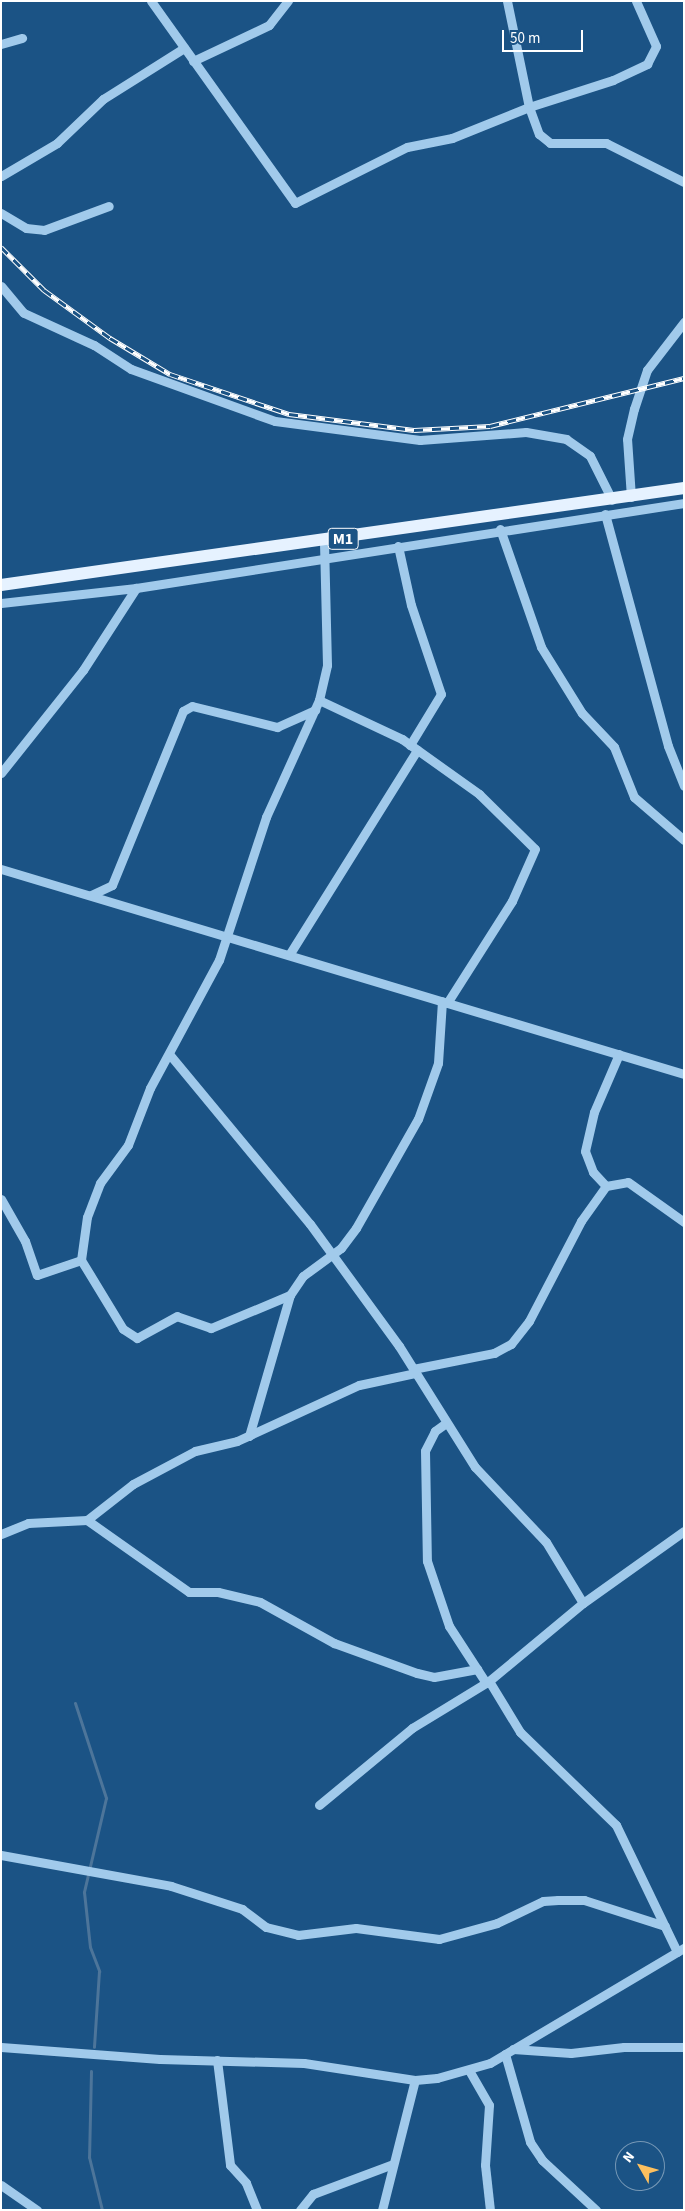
<!DOCTYPE html>
<style>
body{margin:0}
#map{position:relative;width:685px;height:2211px;overflow:hidden;background:#1b5385;font-family:"Source Sans 3",sans-serif}
div>[style]{position:absolute}
.stream>*{height:3px;margin:-1.5px;padding:0 1.5px;transform-origin:1.5px;border-radius:1.5px;background:#4d759a}
.minor>*{height:9px;margin:-4.5px;padding:0 4.5px;transform-origin:4.5px;border-radius:4.5px;background:#a1caeb}
.major>*{height:12px;margin:-6px;padding:0 6px;transform-origin:6px;border-radius:6px;background:#e6f2ff}
.rail>*{height:5px;margin-top:-2.5px;transform-origin:0;background:repeating-linear-gradient(90deg,#1b5385 0 9px,#fff 0 18px);box-sizing:border-box;border-block:1px solid #fff}
span{translate:-50% -50%;white-space:nowrap;text-align:center;line-height:1.15;-webkit-text-stroke:5px #1b5385;paint-order:stroke}
.shield-label span{padding:1px 4px;background:#1b5385;border:1px solid;border-radius:4px;-webkit-text-stroke-width:0}
.shield-label{font-size:16px;color:#fff;font-weight:700}
.frame{position:absolute;inset:0;border:2px solid #fff;pointer-events:none}
.north{position:absolute;left:615px;top:2141px;width:50px;height:50px;box-sizing:border-box;background:#1b5385;border:1px solid #7698b6;border-radius:50%;rotate:308deg;font-size:14px;font-weight:700;line-height:20px;text-align:center;color:#fff}
.north::after{content:'';display:block;margin:auto;width:18px;height:22px;background:#fdc05e;clip-path:polygon(50% 0,100% 100%,50% 72%,0 100%)}
.scale{position:absolute;left:502px;top:30px;width:81px;height:22px;box-sizing:border-box;border:2px solid #fff;border-top:0;padding-left:6px;font-size:15px;line-height:18px;white-space:nowrap;color:#fff;-webkit-text-stroke:4px #1b5385;paint-order:stroke}
</style>
<div id="map">
<div class="stream">
<div style="left:75px;top:1703px;width:100px;rotate:71.9deg"></div>
<div style="left:106px;top:1798px;width:97px;rotate:103.2deg"></div>
<div style="left:84px;top:1892px;width:55px;rotate:83.8deg"></div>
<div style="left:90px;top:1947px;width:26px;rotate:69deg"></div>
<div style="left:99px;top:1971px;width:76px;rotate:93.8deg"></div>
<div style="left:91px;top:2071px;width:86px;rotate:91.3deg"></div>
<div style="left:89px;top:2157px;width:55px;rotate:76.2deg"></div>
</div>
<div class="minor">
<div style="left:151px;top:1px;width:248px;rotate:54.5deg"></div>
<div style="left:295px;top:203px;width:125px;rotate:-26.6deg"></div>
<div style="left:407px;top:147px;width:46px;rotate:-11.3deg"></div>
<div style="left:452px;top:138px;width:83px;rotate:-21.9deg"></div>
<div style="left:529px;top:107px;width:29px;rotate:70deg"></div>
<div style="left:539px;top:134px;width:14px;rotate:39deg"></div>
<div style="left:550px;top:143px;width:56px"></div>
<div style="left:606px;top:143px;width:87px;rotate:26.6deg"></div>
<div style="left:507px;top:1px;width:108px;rotate:78.3deg"></div>
<div style="left:529px;top:107px;width:88px;rotate:-17.8deg"></div>
<div style="left:613px;top:80px;width:38px;rotate:-25deg"></div>
<div style="left:647px;top:64px;width:20px;rotate:-63deg"></div>
<div style="left:656px;top:46px;width:49px;rotate:-114deg"></div>
<div style="left:1px;top:44px;width:22px;rotate:-16deg"></div>
<div style="left:193px;top:61px;width:84px;rotate:-25.3deg"></div>
<div style="left:269px;top:25px;width:31px;rotate:-52deg"></div>
<div style="left:1px;top:176px;width:65px;rotate:-30.5deg"></div>
<div style="left:57px;top:143px;width:64px;rotate:-43.7deg"></div>
<div style="left:103px;top:99px;width:96px;rotate:-32.2deg"></div>
<div style="left:1px;top:213px;width:29px;rotate:31deg"></div>
<div style="left:26px;top:228px;width:18px;rotate:6deg"></div>
<div style="left:44px;top:230px;width:69px;rotate:-20.3deg"></div>
<div style="left:1px;top:286px;width:35px;rotate:50deg"></div>
<div style="left:24px;top:313px;width:77px;rotate:24.6deg"></div>
<div style="left:94px;top:345px;width:44px;rotate:33deg"></div>
<div style="left:131px;top:369px;width:153px;rotate:19.9deg"></div>
<div style="left:275px;top:421px;width:146px;rotate:7.5deg"></div>
<div style="left:420px;top:440px;width:106px;rotate:-4.3deg"></div>
<div style="left:526px;top:432px;width:41px;rotate:9.9deg"></div>
<div style="left:566px;top:439px;width:29px;rotate:35deg"></div>
<div style="left:590px;top:456px;width:49px;rotate:63.4deg"></div>
<div style="left:631px;top:497px;width:58px;rotate:-93.9deg"></div>
<div style="left:627px;top:439px;width:31px;rotate:-77deg"></div>
<div style="left:634px;top:409px;width:41px;rotate:-71.6deg"></div>
<div style="left:647px;top:370px;width:61px;rotate:-52.4deg"></div>
<div style="left:605px;top:514px;width:240px;rotate:74.8deg"></div>
<div style="left:668px;top:746px;width:43px;rotate:68.2deg"></div>
<div style="left:500px;top:529px;width:125px;rotate:70.8deg"></div>
<div style="left:541px;top:647px;width:78px;rotate:58.2deg"></div>
<div style="left:582px;top:713px;width:47px;rotate:46.7deg"></div>
<div style="left:614px;top:747px;width:54px;rotate:68.2deg"></div>
<div style="left:634px;top:797px;width:66px;rotate:40.7deg"></div>
<div style="left:398px;top:546px;width:60px;rotate:77.6deg"></div>
<div style="left:411px;top:605px;width:94px;rotate:71.4deg"></div>
<div style="left:441px;top:694px;width:60px;rotate:121.3deg"></div>
<div style="left:1px;top:603px;width:136px;rotate:-6.3deg"></div>
<div style="left:136px;top:588px;width:555px;rotate:-8.82deg"></div>
<div style="left:319px;top:700px;width:92px;rotate:25.2deg"></div>
<div style="left:402px;top:739px;width:95px;rotate:35.5deg"></div>
<div style="left:479px;top:794px;width:78px;rotate:44.5deg"></div>
<div style="left:535px;top:849px;width:57px;rotate:113.9deg"></div>
<div style="left:512px;top:901px;width:121px;rotate:122.5deg"></div>
<div style="left:1px;top:773px;width:132px;rotate:-51.5deg"></div>
<div style="left:83px;top:670px;width:98px;rotate:-57.1deg"></div>
<div style="left:1px;top:869px;width:713px;rotate:16.71deg"></div>
<div style="left:91px;top:895px;width:23px;rotate:-25deg"></div>
<div style="left:112px;top:885px;width:188px;rotate:-67.8deg"></div>
<div style="left:183px;top:711px;width:10px;rotate:-29deg"></div>
<div style="left:192px;top:706px;width:88px;rotate:13.9deg"></div>
<div style="left:277px;top:727px;width:42px;rotate:-24.1deg"></div>
<div style="left:289px;top:955px;width:242px;rotate:-58deg"></div>
<div style="left:170px;top:1055px;width:219px;rotate:50.4deg"></div>
<div style="left:310px;top:1224px;width:151px;rotate:53.9deg"></div>
<div style="left:399px;top:1346px;width:143px;rotate:57.9deg"></div>
<div style="left:475px;top:1467px;width:103px;rotate:46.6deg"></div>
<div style="left:546px;top:1542px;width:71px;rotate:58.8deg"></div>
<div style="left:606px;top:1186px;width:22px;rotate:-10deg"></div>
<div style="left:628px;top:1182px;width:69px;rotate:35.5deg"></div>
<div style="left:1px;top:1199px;width:48px;rotate:60.3deg"></div>
<div style="left:25px;top:1241px;width:36px;rotate:71deg"></div>
<div style="left:37px;top:1275px;width:46px;rotate:-18.8deg"></div>
<div style="left:290px;top:1295px;width:86px;rotate:157.3deg"></div>
<div style="left:211px;top:1328px;width:36px;rotate:-161deg"></div>
<div style="left:177px;top:1316px;width:46px;rotate:151.2deg"></div>
<div style="left:137px;top:1338px;width:17px;rotate:-147deg"></div>
<div style="left:123px;top:1329px;width:81px;rotate:-121.3deg"></div>
<div style="left:81px;top:1260px;width:43px;rotate:-82.1deg"></div>
<div style="left:87px;top:1217px;width:36px;rotate:-69deg"></div>
<div style="left:100px;top:1183px;width:47px;rotate:-53.6deg"></div>
<div style="left:128px;top:1145px;width:61px;rotate:-68.9deg"></div>
<div style="left:150px;top:1088px;width:145px;rotate:-61.7deg"></div>
<div style="left:219px;top:960px;width:151px;rotate:-71.8deg"></div>
<div style="left:266px;top:817px;width:128px;rotate:-65.6deg"></div>
<div style="left:319px;top:700px;width:36px;rotate:-77deg"></div>
<div style="left:327px;top:665px;width:123px;rotate:-91.4deg"></div>
<div style="left:413px;top:1369px;width:83px;rotate:-11.2deg"></div>
<div style="left:494px;top:1353px;width:19px;rotate:-28deg"></div>
<div style="left:511px;top:1344px;width:29px;rotate:-52deg"></div>
<div style="left:529px;top:1321px;width:113px;rotate:-62.5deg"></div>
<div style="left:581px;top:1221px;width:43px;rotate:-54.5deg"></div>
<div style="left:606px;top:1186px;width:19px;rotate:-133deg"></div>
<div style="left:593px;top:1172px;width:22px;rotate:-111deg"></div>
<div style="left:585px;top:1151px;width:40px;rotate:-77deg"></div>
<div style="left:594px;top:1112px;width:63px;rotate:-66.7deg"></div>
<div style="left:446px;top:1423px;width:14px;rotate:144deg"></div>
<div style="left:435px;top:1431px;width:22px;rotate:117deg"></div>
<div style="left:425px;top:1451px;width:110px;rotate:89deg"></div>
<div style="left:427px;top:1561px;width:69px;rotate:71.3deg"></div>
<div style="left:449px;top:1626px;width:68px;rotate:57deg"></div>
<div style="left:249px;top:1436px;width:147px;rotate:-73.8deg"></div>
<div style="left:290px;top:1295px;width:23px;rotate:-56deg"></div>
<div style="left:303px;top:1276px;width:47px;rotate:-36.4deg"></div>
<div style="left:341px;top:1248px;width:25px;rotate:-53deg"></div>
<div style="left:356px;top:1228px;width:125px;rotate:-60.4deg"></div>
<div style="left:418px;top:1119px;width:59px;rotate:-70.3deg"></div>
<div style="left:438px;top:1063px;width:62px;rotate:-86.3deg"></div>
<div style="left:87px;top:1520px;width:125px;rotate:35.2deg"></div>
<div style="left:189px;top:1592px;width:29px"></div>
<div style="left:218px;top:1592px;width:43px;rotate:13.4deg"></div>
<div style="left:260px;top:1602px;width:85px;rotate:29deg"></div>
<div style="left:334px;top:1643px;width:88px;rotate:19.9deg"></div>
<div style="left:417px;top:1673px;width:17px;rotate:13deg"></div>
<div style="left:434px;top:1677px;width:44px;rotate:-10.5deg"></div>
<div style="left:1px;top:1534px;width:29px;rotate:-22deg"></div>
<div style="left:28px;top:1523px;width:59px;rotate:-2.9deg"></div>
<div style="left:87px;top:1520px;width:58px;rotate:-38deg"></div>
<div style="left:133px;top:1484px;width:70px;rotate:-28deg"></div>
<div style="left:195px;top:1451px;width:43px;rotate:-13.4deg"></div>
<div style="left:237px;top:1441px;width:134px;rotate:-24.7deg"></div>
<div style="left:359px;top:1385px;width:57px;rotate:-12.1deg"></div>
<div style="left:489px;top:1681px;width:60px;rotate:58.7deg"></div>
<div style="left:520px;top:1732px;width:134px;rotate:44.1deg"></div>
<div style="left:616px;top:1825px;width:141px;rotate:64.3deg"></div>
<div style="left:319px;top:1805px;width:121px;rotate:-39.6deg"></div>
<div style="left:412px;top:1728px;width:90px;rotate:-31.4deg"></div>
<div style="left:489px;top:1681px;width:122px;rotate:-39.7deg"></div>
<div style="left:583px;top:1603px;width:124px;rotate:-35.5deg"></div>
<div style="left:1px;top:1855px;width:173px;rotate:10.3deg"></div>
<div style="left:171px;top:1886px;width:75px;rotate:17.9deg"></div>
<div style="left:242px;top:1909px;width:30px;rotate:37deg"></div>
<div style="left:266px;top:1927px;width:33px;rotate:14deg"></div>
<div style="left:298px;top:1935px;width:58px;rotate:-6.9deg"></div>
<div style="left:356px;top:1928px;width:84px;rotate:7.5deg"></div>
<div style="left:439px;top:1939px;width:60px;rotate:-15.4deg"></div>
<div style="left:497px;top:1923px;width:51px;rotate:-25.6deg"></div>
<div style="left:543px;top:1901px;width:15px;rotate:-4deg"></div>
<div style="left:558px;top:1900px;width:26px"></div>
<div style="left:584px;top:1900px;width:85px;rotate:17.8deg"></div>
<div style="left:1px;top:2047px;width:159px;rotate:4.3deg"></div>
<div style="left:160px;top:2059px;width:144px;rotate:1.6deg"></div>
<div style="left:304px;top:2063px;width:112px;rotate:8.7deg"></div>
<div style="left:415px;top:2080px;width:22px;rotate:-5deg"></div>
<div style="left:437px;top:2078px;width:55px;rotate:-15.8deg"></div>
<div style="left:490px;top:2063px;width:226px;rotate:-30.7deg"></div>
<div style="left:513px;top:2049px;width:58px;rotate:3.9deg"></div>
<div style="left:571px;top:2053px;width:53px;rotate:-6.5deg"></div>
<div style="left:624px;top:2047px;width:60px"></div>
<div style="left:505px;top:2054px;width:91px;rotate:74.1deg"></div>
<div style="left:530px;top:2142px;width:22px;rotate:56deg"></div>
<div style="left:542px;top:2160px;width:74px;rotate:42.8deg"></div>
<div style="left:217px;top:2060px;width:106px;rotate:82.9deg"></div>
<div style="left:230px;top:2165px;width:24px;rotate:48deg"></div>
<div style="left:246px;top:2183px;width:29px;rotate:68deg"></div>
<div style="left:470px;top:2072px;width:38px;rotate:60deg"></div>
<div style="left:489px;top:2105px;width:60px;rotate:93.8deg"></div>
<div style="left:485px;top:2165px;width:45px;rotate:83.7deg"></div>
<div style="left:1px;top:2185px;width:44px;rotate:34.8deg"></div>
<div style="left:300px;top:2210px;width:21px;rotate:-51deg"></div>
<div style="left:313px;top:2194px;width:85px;rotate:-20.6deg"></div>
<div style="left:382px;top:2210px;width:134px;rotate:-75.8deg"></div>
</div>
<div class="major">
<div style="left:1px;top:585px;width:690px;rotate:-8.08deg"></div>
</div>
<div class="rail">
<div style="left:1px;top:247px;width:61px;rotate:45deg"></div>
<div style="left:44px;top:290px;width:82px;rotate:36deg"></div>
<div style="left:110px;top:338px;width:70px;rotate:31deg"></div>
<div style="left:170px;top:374px;width:126px;rotate:18.6deg"></div>
<div style="left:289px;top:414px;width:126px;rotate:7.3deg"></div>
<div style="left:414px;top:430px;width:76px;rotate:-3deg"></div>
<div style="left:490px;top:426px;width:200px;rotate:-13.9deg"></div>
</div>
<div class="shield-label">
<span style="left:343px;top:539px">M1</span>
</div>
<div class="frame"></div>
<div class="north">N</div>
<div class="scale">50 m</div>
</div>
